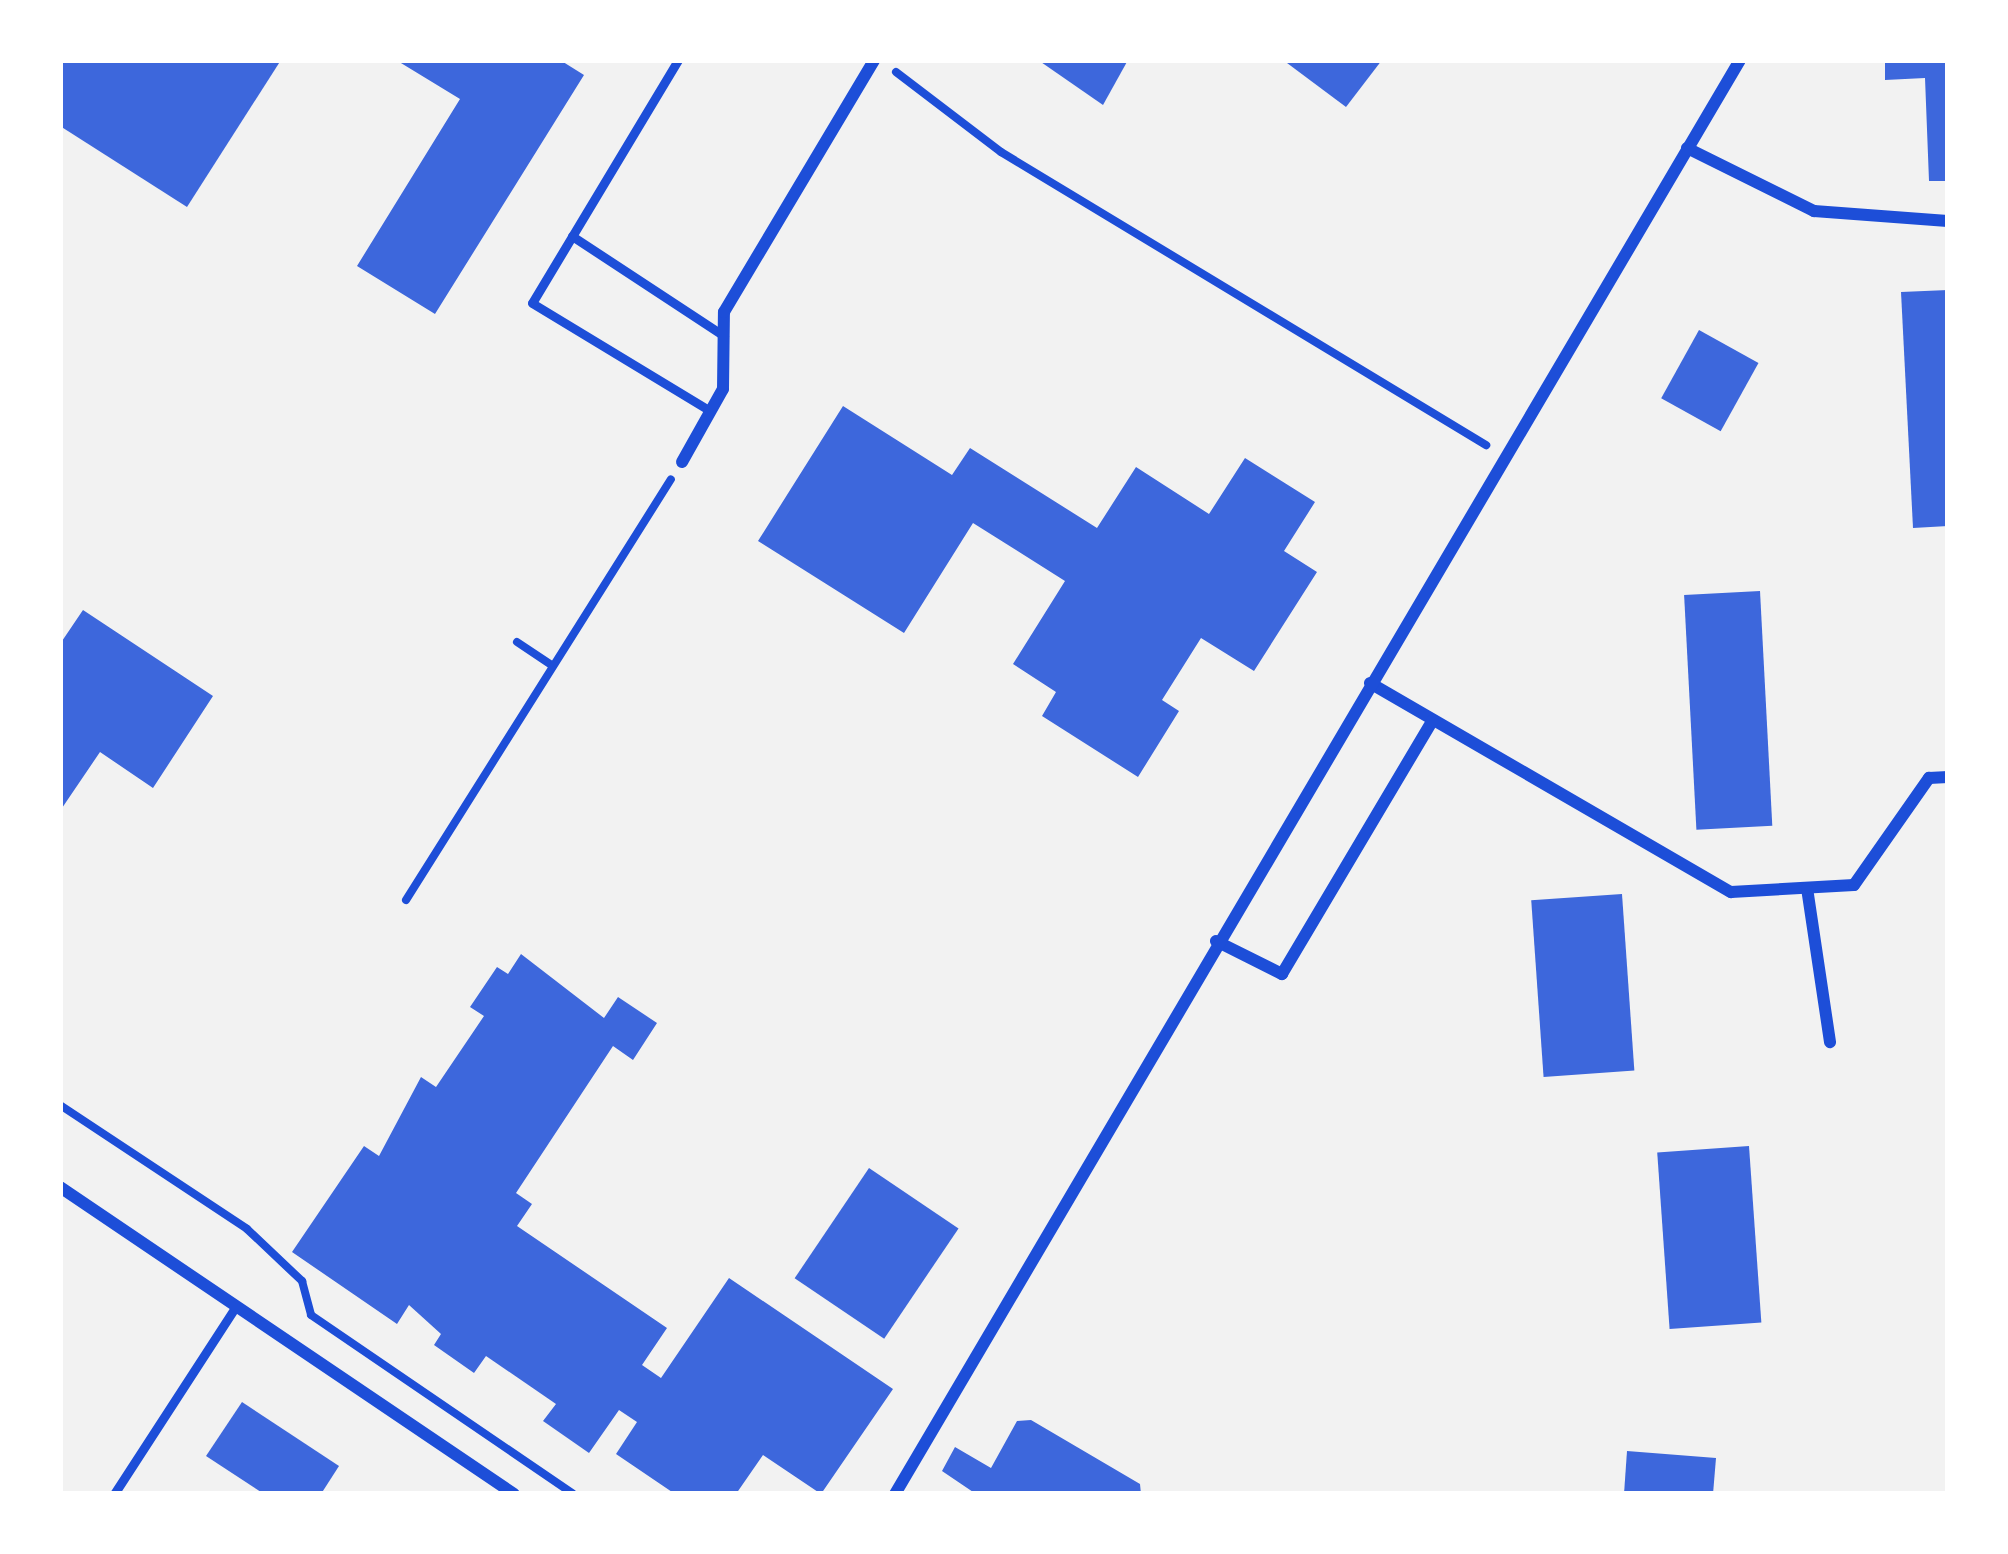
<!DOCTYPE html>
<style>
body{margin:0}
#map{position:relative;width:2008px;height:1554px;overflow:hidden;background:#f2f2f2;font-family:"Archivo Narrow",sans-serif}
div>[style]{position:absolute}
.building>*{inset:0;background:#3d67dc;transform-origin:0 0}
.path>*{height:8px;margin:-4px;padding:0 4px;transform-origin:4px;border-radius:4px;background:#1d4ed8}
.service>*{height:9px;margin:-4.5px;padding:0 4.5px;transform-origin:4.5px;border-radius:4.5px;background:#1d4ed8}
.minor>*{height:12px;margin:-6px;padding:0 6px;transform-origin:6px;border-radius:6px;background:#1d4ed8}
span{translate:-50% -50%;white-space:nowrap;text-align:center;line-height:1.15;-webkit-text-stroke:12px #fff;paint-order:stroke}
.frame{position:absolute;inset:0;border:63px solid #fff;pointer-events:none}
</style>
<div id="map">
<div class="building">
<div style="clip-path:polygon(60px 60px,281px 60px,187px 207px,60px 126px)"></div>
<div style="clip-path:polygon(396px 60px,560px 60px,584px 75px,435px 314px,357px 266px,460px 99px)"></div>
<div style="clip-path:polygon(1038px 60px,1128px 60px,1103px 105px)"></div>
<div style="clip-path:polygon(1283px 60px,1382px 60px,1346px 107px)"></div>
<div style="clip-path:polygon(1885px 60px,1948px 60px,1948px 181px,1929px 181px,1925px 78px,1885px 80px)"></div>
<div style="clip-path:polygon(1948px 290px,1948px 526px,1913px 528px,1901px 292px)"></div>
<div style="left:1699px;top:330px;width:68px;height:78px;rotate:29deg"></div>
<div style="clip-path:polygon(843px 406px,952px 475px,970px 448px,1097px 528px,1136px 467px,1209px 514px,1245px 458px,1315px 502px,1284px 551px,1317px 572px,1254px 671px,1201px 638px,1162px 700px,1179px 711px,1138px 777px,1042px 716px,1056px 692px,1013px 664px,1065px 581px,973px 523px,904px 633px,758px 541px)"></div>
<div style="left:1760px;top:591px;width:235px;height:76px;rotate:87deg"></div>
<div style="clip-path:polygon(83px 610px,213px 696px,153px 788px,100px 752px,60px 811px,60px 644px)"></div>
<div style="left:1622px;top:894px;width:177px;height:91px;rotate:86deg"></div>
<div style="clip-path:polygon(521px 954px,604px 1018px,618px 997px,657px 1023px,633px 1060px,613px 1046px,516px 1193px,532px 1204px,517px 1226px,667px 1328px,642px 1365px,661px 1378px,729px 1278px,893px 1389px,821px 1494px,763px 1455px,736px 1494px,675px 1494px,616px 1454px,637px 1422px,619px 1410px,589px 1453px,543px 1421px,556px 1404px,486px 1356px,474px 1373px,434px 1345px,441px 1334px,409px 1305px,397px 1324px,292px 1252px,364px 1146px,379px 1156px,421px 1077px,436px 1087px,484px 1016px,470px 1007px,497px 967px,508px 974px)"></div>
<div style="left:1749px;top:1146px;width:177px;height:92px;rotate:86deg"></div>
<div style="left:869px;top:1168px;width:108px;height:133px;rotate:34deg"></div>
<div style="clip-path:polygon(242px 1402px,339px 1466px,321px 1494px,264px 1494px,206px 1456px)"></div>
<div style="clip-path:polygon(1031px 1420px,1140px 1484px,1141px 1494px,976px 1494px,942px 1471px,955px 1447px,991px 1468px,1017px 1421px)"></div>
<div style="clip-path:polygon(1627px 1451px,1716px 1458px,1713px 1494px,1624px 1494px)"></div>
</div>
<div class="path">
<div style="left:896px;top:72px;width:132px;rotate:37.3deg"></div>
<div style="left:1001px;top:152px;width:567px;rotate:31.14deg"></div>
<div style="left:517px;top:642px;width:43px;rotate:33.7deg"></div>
<div style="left:406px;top:900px;width:497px;rotate:-57.8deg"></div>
<div style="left:60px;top:1105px;width:224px;rotate:33.5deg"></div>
<div style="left:247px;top:1229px;width:76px;rotate:43.4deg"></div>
<div style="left:302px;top:1281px;width:35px;rotate:75deg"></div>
<div style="left:311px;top:1315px;width:317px;rotate:34.3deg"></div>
</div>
<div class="service">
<div style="left:678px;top:60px;width:283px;rotate:121deg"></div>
<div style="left:532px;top:303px;width:208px;rotate:31.2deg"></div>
<div style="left:572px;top:236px;width:182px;rotate:33.3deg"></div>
<div style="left:114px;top:1494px;width:224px;rotate:-57deg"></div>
</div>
<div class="minor">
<div style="left:1687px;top:148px;width:142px;rotate:26.4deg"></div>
<div style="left:1814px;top:211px;width:134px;rotate:4.3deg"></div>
<div style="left:682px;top:462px;width:84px;rotate:-60.7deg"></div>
<div style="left:723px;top:389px;width:77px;rotate:-89.3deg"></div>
<div style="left:724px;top:312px;width:293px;rotate:-59.2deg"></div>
<div style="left:1370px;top:683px;width:417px;rotate:30.1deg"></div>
<div style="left:1731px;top:892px;width:123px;rotate:-3.3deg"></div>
<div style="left:1854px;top:885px;width:131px;rotate:-55deg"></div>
<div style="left:1929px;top:778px;width:19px;rotate:-3deg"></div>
<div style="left:1807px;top:888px;width:156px;rotate:81.5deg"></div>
<div style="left:1216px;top:941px;width:74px;rotate:26.6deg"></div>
<div style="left:1282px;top:974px;width:295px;rotate:-59.3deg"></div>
<div style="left:60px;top:1187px;width:548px;rotate:34.07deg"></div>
<div style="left:895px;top:1494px;width:1664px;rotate:-59.49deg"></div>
</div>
<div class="frame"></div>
</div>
